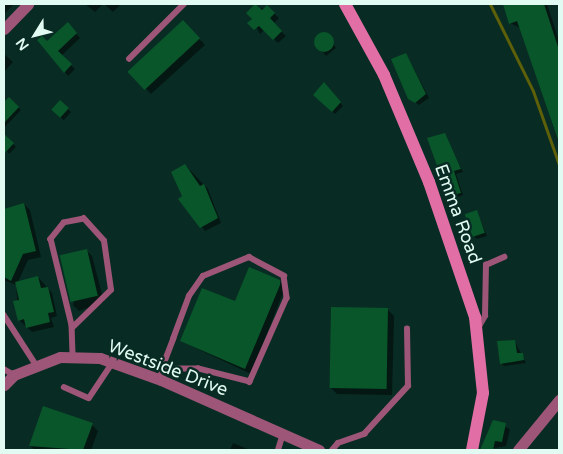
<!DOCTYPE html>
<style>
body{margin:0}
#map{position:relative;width:563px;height:454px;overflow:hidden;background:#082c23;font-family:"Varela Round",sans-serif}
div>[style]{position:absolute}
.shadow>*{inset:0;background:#0007;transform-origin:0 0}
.stream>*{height:3px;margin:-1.5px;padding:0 1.5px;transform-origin:1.5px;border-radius:1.5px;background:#5d6008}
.building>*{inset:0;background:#09562a;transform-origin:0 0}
.round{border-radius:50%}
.lane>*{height:5.5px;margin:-2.75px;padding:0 2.75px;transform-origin:2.75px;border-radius:2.75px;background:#9d5677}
.street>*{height:11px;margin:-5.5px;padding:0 5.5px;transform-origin:5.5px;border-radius:5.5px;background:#9d5677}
.secondary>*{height:12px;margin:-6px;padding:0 6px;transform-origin:6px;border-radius:6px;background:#e16ea5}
span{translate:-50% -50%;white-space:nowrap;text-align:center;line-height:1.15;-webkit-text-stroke:5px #082c23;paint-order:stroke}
.street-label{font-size:18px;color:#e2fbf2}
.frame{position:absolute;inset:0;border:5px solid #e2fbf2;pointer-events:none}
.north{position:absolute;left:10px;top:10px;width:50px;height:50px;-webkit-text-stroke:4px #082c23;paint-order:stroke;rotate:234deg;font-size:14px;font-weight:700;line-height:20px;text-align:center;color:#e2fbf2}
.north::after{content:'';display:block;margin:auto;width:18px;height:22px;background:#e2fbf2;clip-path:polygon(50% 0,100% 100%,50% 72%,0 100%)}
</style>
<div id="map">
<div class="shadow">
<div style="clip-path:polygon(4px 4px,14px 4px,4px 14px)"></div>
<div style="clip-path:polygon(85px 4px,103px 4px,95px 12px)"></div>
<div style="clip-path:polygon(104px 4px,121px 4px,113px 12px)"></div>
<div style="clip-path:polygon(504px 4px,547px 4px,559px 41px,559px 144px,520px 28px,510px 23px)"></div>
<div style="clip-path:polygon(267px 7px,279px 18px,273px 24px,286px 36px,278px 43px,264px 30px,260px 34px,248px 13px)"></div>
<div style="clip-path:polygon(67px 24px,80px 38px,61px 56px,75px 69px,68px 76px,39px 41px,47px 43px)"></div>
<div style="clip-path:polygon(189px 28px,205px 45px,151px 94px,130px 72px)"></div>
<div style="clip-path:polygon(327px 33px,336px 48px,326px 56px,314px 41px)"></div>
<div style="clip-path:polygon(4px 54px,13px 62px,4px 72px)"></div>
<div style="clip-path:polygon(406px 54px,429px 98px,419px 105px,413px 101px)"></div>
<div style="clip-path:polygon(327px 87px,343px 106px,335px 114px,315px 95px)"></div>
<div style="clip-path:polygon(9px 98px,21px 110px,4px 128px,4px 104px)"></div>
<div style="left:60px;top:102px;width:15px;height:11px;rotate:42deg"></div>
<div style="clip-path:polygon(444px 134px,463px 172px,456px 174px,463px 195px,452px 199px,428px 139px)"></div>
<div style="clip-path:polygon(4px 135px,16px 147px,9px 154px,4px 148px)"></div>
<div style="clip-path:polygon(185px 165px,208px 189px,221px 223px,205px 231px,180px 199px,184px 197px)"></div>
<div style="clip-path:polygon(24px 204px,30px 210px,41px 257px,28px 260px,18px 282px,38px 277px,52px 293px,57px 316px,51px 318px,54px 327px,32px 332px,19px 320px,16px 285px,4px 280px,4px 210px)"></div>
<div style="clip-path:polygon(477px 212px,487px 236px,477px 239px,474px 237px)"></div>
<div style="clip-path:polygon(86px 250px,92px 256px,104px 302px,79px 311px,73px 305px)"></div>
<div style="clip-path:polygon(279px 281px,285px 288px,251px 374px,181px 341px,235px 303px)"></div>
<div style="clip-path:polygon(388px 310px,394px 316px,392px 395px,337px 394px,331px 388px)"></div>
<div style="clip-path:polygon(515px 342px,526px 363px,504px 366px,501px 363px)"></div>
<div style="clip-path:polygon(494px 422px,510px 429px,506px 446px,482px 450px)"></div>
<div style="clip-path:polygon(92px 425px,98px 431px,91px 450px,35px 450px,30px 446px)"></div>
<div style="clip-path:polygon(233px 443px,250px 450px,230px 450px)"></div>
</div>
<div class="stream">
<div style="left:490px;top:4px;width:97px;rotate:63.7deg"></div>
<div style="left:533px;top:91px;width:78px;rotate:70.6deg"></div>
</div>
<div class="building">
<div style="clip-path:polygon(255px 4px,262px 10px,267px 5px,275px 13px,270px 18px,282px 31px,273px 40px,259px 26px,254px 30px,247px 23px,252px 19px,246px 13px)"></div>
<div style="clip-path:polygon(503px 4px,544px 4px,559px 50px,559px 143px,517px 21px,509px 24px)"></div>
<div style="left:183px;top:20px;width:25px;height:76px;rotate:47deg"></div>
<div style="clip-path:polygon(68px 22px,77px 33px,58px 51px,72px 64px,64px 73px,37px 40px,42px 36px,47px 41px)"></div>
<div class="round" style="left:314px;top:32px;width:20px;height:20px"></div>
<div style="clip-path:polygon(406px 53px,426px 94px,415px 103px,408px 99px,391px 59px)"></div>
<div style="clip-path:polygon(324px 82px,341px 102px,332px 112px,313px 95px)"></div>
<div style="clip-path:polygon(9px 97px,19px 107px,4px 123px,4px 102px)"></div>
<div style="left:60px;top:100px;width:12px;height:13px;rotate:42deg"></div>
<div style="clip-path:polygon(445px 133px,461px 169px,454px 171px,461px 193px,448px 196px,427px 138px)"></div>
<div style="clip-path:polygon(4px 134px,14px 143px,4px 154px)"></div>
<div style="clip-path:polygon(185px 164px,200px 186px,204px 184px,218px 218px,200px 228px,178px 199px,182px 196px,171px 172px)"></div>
<div style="clip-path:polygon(24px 203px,36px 251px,23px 254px,11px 281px,4px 277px,4px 209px)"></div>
<div style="left:477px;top:210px;width:24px;height:13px;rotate:71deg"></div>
<div style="left:87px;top:249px;width:48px;height:28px;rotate:77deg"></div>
<div style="clip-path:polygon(249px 267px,280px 280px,280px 285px,245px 369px,180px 341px,202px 288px,235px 301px)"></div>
<div style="clip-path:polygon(38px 276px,41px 288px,48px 287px,54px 312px,48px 313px,50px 322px,26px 328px,24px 319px,18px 321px,13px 301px,19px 300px,15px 282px)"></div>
<div style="left:331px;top:307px;width:57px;height:81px;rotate:1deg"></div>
<div style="clip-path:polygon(515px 340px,517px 353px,523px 353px,524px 360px,500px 364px,497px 341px)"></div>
<div style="clip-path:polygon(43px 406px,93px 423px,83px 450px,29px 446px)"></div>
<div style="clip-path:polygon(493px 420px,506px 423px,502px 442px,495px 441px,493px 450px,480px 450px)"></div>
</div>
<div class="lane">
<div style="left:129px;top:59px;width:78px;rotate:-45deg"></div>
<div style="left:4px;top:315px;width:61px;rotate:57.1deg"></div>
<div style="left:72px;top:328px;width:54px;rotate:-44.3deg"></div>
<div style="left:111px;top:290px;width:49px;rotate:-98.1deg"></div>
<div style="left:104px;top:241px;width:30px;rotate:-132deg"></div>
<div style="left:84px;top:219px;width:20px;rotate:169deg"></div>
<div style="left:64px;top:223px;width:21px;rotate:129deg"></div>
<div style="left:51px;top:239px;width:89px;rotate:76.3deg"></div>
<div style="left:72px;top:325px;width:33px;rotate:88deg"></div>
<div style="left:477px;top:330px;width:16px;rotate:-60deg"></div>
<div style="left:485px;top:316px;width:51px;rotate:-88.9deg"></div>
<div style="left:486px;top:265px;width:20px;rotate:-24deg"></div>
<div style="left:4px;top:369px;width:12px;rotate:31deg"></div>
<div style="left:159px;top:379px;width:11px;rotate:-68deg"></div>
<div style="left:163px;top:369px;width:6px;rotate:-81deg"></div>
<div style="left:164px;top:363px;width:26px;rotate:-69deg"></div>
<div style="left:173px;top:339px;width:46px;rotate:-69.6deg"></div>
<div style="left:189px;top:296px;width:24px;rotate:-55deg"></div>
<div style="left:203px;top:276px;width:50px;rotate:-22.4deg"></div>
<div style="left:249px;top:257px;width:40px;rotate:28deg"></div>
<div style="left:284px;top:276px;width:22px;rotate:82deg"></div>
<div style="left:287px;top:298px;width:92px;rotate:113.8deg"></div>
<div style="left:250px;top:382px;width:53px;rotate:-165.7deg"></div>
<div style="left:199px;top:369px;width:36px;rotate:180deg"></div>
<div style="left:64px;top:387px;width:27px;rotate:24deg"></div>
<div style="left:89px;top:398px;width:43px;rotate:-56.3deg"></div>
<div style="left:278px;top:450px;width:17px;rotate:-73deg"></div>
<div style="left:332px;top:450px;width:9px;rotate:-49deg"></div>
<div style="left:338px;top:443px;width:28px;rotate:-19deg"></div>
<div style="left:364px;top:434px;width:65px;rotate:-47.5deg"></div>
<div style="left:408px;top:386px;width:57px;rotate:-91deg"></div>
</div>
<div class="street">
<div style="left:4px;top:29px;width:35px;rotate:-46deg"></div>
<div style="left:4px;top:385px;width:14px;rotate:-45deg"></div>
<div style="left:14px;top:375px;width:49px;rotate:-21.4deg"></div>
<div style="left:60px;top:357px;width:40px;rotate:1.4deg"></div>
<div style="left:100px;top:358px;width:65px;rotate:19.8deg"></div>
<div style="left:161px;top:380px;width:173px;rotate:23.9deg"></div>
<div style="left:518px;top:450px;width:65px;rotate:-50.6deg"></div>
</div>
<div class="secondary">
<div style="left:345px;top:4px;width:81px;rotate:61.2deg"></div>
<div style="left:384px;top:75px;width:116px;rotate:67.2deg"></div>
<div style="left:429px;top:182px;width:143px;rotate:71.2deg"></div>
<div style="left:475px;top:317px;width:76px;rotate:84deg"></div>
<div style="left:483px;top:393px;width:58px;rotate:100.9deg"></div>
</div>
<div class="street-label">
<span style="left:458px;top:214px;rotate:70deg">Emma Road</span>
<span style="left:168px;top:368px;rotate:21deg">Westside Drive</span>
</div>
<div class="frame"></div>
<div class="north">N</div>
</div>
